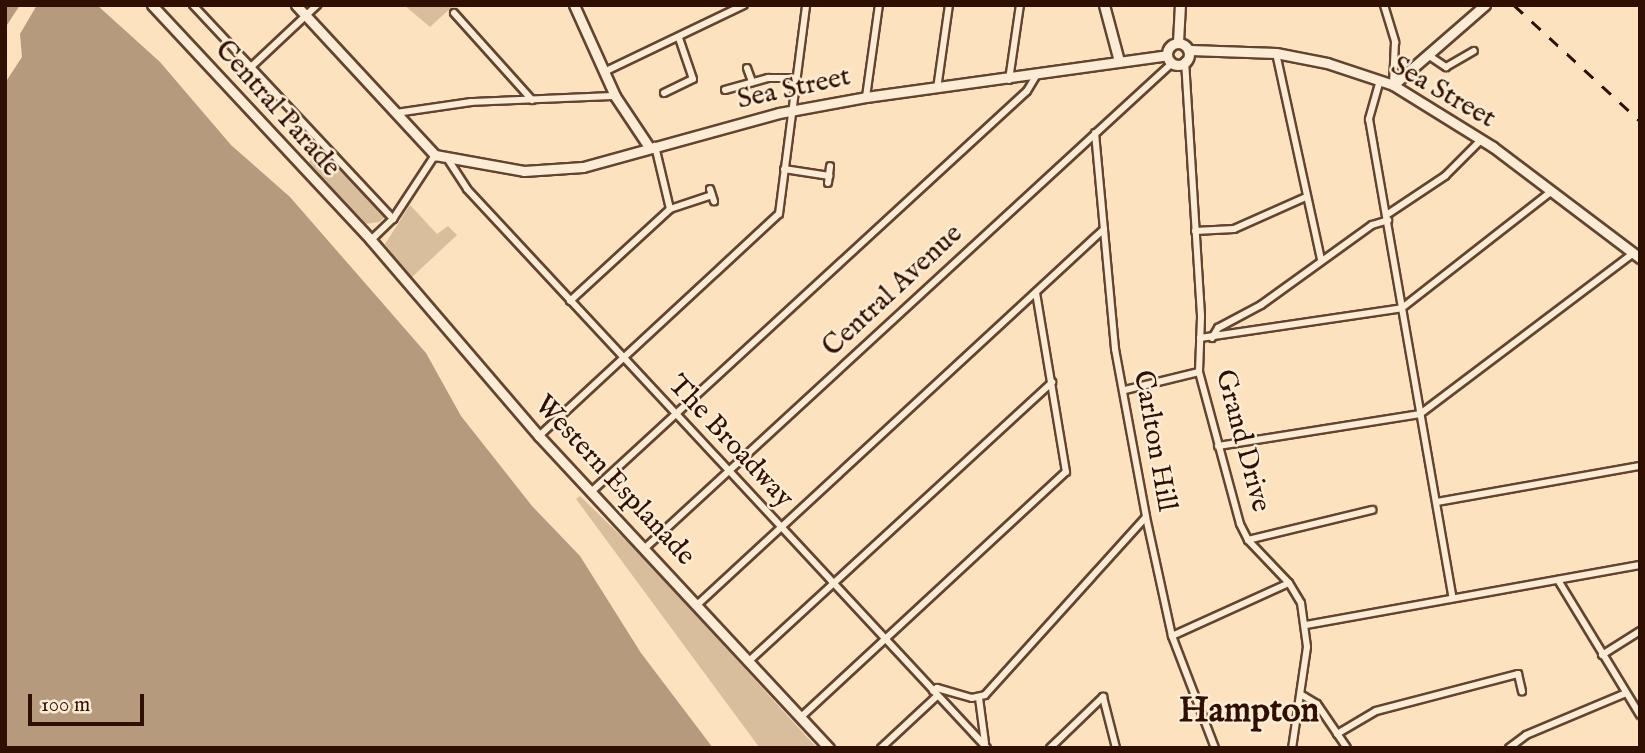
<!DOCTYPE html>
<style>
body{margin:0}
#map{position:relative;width:1645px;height:753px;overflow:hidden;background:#fce2be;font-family:"IM FELL English",serif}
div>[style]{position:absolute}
.green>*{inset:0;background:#d9be9e}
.water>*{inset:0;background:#b69a7d}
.pier>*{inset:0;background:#fce2be}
.roads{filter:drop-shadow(2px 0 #624430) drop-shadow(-2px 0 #624430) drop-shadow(0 2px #624430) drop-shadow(0 -2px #624430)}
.street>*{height:6px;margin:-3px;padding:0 3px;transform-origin:3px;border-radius:3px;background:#fdecd5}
.secondary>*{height:9px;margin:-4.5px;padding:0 4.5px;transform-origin:4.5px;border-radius:4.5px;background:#fdecd5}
.secondary>.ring{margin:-4.5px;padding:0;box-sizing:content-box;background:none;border:9px solid #fdecd5;border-radius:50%}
.rail>*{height:2.5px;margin-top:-1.25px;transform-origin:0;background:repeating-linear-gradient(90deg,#2f0f00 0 12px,transparent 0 24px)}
span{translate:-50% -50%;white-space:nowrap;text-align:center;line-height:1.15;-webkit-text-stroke:5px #fdecd5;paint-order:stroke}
.street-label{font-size:28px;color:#2f0f00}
.district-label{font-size:35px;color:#2f0f00;font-weight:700}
.frame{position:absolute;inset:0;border:7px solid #2f0f00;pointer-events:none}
.scale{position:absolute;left:28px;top:694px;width:116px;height:32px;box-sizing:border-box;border:4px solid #2f0f00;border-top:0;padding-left:9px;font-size:21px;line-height:24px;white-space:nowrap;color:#2f0f00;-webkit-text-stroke:5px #fdecd5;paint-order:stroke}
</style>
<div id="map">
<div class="green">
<div style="clip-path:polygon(404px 5px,454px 5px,430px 27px)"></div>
<div style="clip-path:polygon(322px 149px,385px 217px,379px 222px,365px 224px,309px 162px)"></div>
<div style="clip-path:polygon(410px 205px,437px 234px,448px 226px,457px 235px,411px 278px,385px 244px)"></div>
<div style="clip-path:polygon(580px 496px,642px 556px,817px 748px,759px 747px,576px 499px)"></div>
</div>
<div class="water">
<div style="clip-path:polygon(5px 5px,97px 5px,160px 62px,231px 145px,290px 197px,426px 353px,461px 416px,532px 506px,580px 556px,641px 653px,713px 748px,5px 748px)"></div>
</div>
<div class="pier">
<div style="clip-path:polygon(20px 5px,37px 5px,20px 34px,22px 57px,5px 83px,5px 28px)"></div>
</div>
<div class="roads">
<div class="street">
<div style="left:193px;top:5px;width:293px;rotate:46.9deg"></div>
<div style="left:1384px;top:5px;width:39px;rotate:73deg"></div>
<div style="left:1395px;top:42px;width:43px;rotate:92.7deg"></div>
<div style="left:454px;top:13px;width:117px;rotate:48.1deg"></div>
<div style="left:1276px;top:53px;width:212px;rotate:77.7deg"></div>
<div style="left:1428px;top:55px;width:22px;rotate:34deg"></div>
<div style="left:1446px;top:67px;width:32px;rotate:-30deg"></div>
<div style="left:1185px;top:61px;width:256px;rotate:86.4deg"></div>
<div style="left:1201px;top:317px;width:55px;rotate:92.1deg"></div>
<div style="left:1199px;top:372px;width:157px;rotate:74.9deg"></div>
<div style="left:1240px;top:524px;width:18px;rotate:63deg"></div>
<div style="left:1248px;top:540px;width:59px;rotate:46.4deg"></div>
<div style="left:1289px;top:583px;width:23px;rotate:59deg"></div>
<div style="left:1301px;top:603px;width:44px;rotate:82.2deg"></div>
<div style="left:1307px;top:647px;width:102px;rotate:98.4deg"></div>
<div style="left:251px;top:67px;width:91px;rotate:-43.2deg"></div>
<div style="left:747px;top:68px;width:15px;rotate:70deg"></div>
<div style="left:604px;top:72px;width:155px;rotate:-25.6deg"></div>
<div style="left:1009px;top:80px;width:76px;rotate:-81.7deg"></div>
<div style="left:1380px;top:80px;width:41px;rotate:105.8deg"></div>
<div style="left:1369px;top:119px;width:485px;rotate:80.1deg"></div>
<div style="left:937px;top:89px;width:85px;rotate:-81.9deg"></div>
<div style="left:725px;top:90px;width:45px;rotate:-15.6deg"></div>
<div style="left:768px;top:78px;width:27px"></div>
<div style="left:664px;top:93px;width:32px;rotate:-26deg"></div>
<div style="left:693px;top:79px;width:43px;rotate:-108.9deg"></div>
<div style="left:866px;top:97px;width:93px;rotate:-82deg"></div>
<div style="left:396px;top:113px;width:76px;rotate:-8.3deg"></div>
<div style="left:471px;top:102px;width:144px;rotate:-2.4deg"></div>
<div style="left:1095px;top:133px;width:217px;rotate:84.7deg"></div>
<div style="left:1115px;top:349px;width:171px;rotate:79.5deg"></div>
<div style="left:1146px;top:517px;width:122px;rotate:77.7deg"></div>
<div style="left:1172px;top:636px;width:120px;rotate:69deg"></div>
<div style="left:449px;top:161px;width:33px;rotate:57deg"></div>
<div style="left:467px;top:189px;width:763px;rotate:47.07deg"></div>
<div style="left:784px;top:169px;width:46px;rotate:8.8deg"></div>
<div style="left:828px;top:183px;width:17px;rotate:-83deg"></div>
<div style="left:710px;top:189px;width:13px;rotate:72deg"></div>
<div style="left:670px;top:209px;width:44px;rotate:-18.4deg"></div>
<div style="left:1388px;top:214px;width:69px;rotate:-33.7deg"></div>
<div style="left:1445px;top:176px;width:51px;rotate:-45deg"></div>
<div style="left:1195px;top:231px;width:39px;rotate:-3deg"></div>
<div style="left:1234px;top:229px;width:79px;rotate:-24deg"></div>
<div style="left:371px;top:240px;width:30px;rotate:-44deg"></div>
<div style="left:393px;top:219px;width:77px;rotate:-56.7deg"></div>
<div style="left:570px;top:301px;width:136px;rotate:-42.6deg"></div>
<div style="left:670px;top:209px;width:65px;rotate:-103.4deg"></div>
<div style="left:1200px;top:338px;width:204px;rotate:-8.4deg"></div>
<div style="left:1402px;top:308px;width:190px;rotate:-38deg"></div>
<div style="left:1212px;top:338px;width:12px;rotate:-59deg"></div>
<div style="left:1218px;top:328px;width:49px;rotate:-28.1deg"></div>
<div style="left:1261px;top:305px;width:137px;rotate:-35.8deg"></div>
<div style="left:1372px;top:225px;width:17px;rotate:-17deg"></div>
<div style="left:1125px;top:390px;width:76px;rotate:-13.7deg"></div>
<div style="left:539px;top:436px;width:327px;rotate:-42.8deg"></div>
<div style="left:779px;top:214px;width:211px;rotate:-82.6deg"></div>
<div style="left:1218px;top:446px;width:205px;rotate:-9deg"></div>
<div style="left:1420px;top:414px;width:268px;rotate:-37deg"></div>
<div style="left:591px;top:492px;width:592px;rotate:-42.61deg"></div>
<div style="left:1027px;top:91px;width:17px;rotate:-59deg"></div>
<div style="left:1437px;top:502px;width:206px;rotate:-10.1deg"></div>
<div style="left:1248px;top:540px;width:128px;rotate:-13.6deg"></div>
<div style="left:644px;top:549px;width:715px;rotate:-42.62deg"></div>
<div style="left:1558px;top:580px;width:158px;rotate:58.7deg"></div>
<div style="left:697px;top:605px;width:554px;rotate:-42.73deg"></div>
<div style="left:1306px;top:625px;width:339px;rotate:-10.2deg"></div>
<div style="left:1172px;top:636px;width:128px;rotate:-24.4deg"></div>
<div style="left:1602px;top:655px;width:45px;rotate:-32.3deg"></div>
<div style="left:749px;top:661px;width:412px;rotate:-42.6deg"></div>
<div style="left:933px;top:691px;width:5px;rotate:-37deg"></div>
<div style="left:937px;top:688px;width:36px;rotate:16deg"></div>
<div style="left:972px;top:698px;width:13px;rotate:-13deg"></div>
<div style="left:985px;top:695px;width:240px;rotate:-47.9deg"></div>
<div style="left:1302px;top:695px;width:17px;rotate:31deg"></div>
<div style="left:1317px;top:704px;width:53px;rotate:55.7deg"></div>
<div style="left:979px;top:698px;width:45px;rotate:82.4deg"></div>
<div style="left:801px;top:717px;width:361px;rotate:-42.8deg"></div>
<div style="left:1066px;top:472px;width:181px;rotate:-99.5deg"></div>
<div style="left:1337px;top:734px;width:45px;rotate:-30.5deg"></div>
<div style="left:1376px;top:711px;width:147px;rotate:-14.6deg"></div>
<div style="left:1518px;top:674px;width:18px;rotate:77deg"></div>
<div style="left:881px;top:748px;width:76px;rotate:-42.9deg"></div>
<div style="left:1050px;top:748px;width:74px;rotate:-43.9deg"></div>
<div style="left:1103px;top:697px;width:53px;rotate:75.7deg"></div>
<div style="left:1509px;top:748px;width:21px;rotate:-37deg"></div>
<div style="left:1526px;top:735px;width:108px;rotate:-22.8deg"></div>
</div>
<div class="secondary">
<div style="left:152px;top:5px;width:321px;rotate:47deg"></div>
<div style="left:371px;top:240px;width:258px;rotate:49.4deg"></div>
<div style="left:539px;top:436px;width:426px;rotate:47.1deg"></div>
<div style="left:296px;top:5px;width:205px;rotate:47.2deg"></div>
<div style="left:435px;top:155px;width:90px;rotate:10.2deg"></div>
<div style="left:524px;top:171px;width:59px;rotate:-3.9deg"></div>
<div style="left:583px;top:167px;width:203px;rotate:-15.4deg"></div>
<div style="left:779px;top:113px;width:88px;rotate:-10.4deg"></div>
<div style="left:866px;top:97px;width:304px;rotate:-7.9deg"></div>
<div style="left:574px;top:5px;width:100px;rotate:65.7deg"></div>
<div style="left:615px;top:96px;width:61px;rotate:56.3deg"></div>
<div style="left:1104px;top:5px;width:58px;rotate:75deg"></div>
<div style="left:1178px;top:42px;width:37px;rotate:-87deg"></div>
<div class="ring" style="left:1167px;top:43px;width:13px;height:13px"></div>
<div style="left:1190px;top:50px;width:86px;rotate:2deg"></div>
<div style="left:1276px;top:53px;width:52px;rotate:11.1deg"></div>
<div style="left:1327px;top:63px;width:70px;rotate:18.4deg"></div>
<div style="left:1393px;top:85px;width:118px;rotate:31.8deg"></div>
<div style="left:1493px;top:147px;width:184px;rotate:37.1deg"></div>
<div style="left:1393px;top:85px;width:122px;rotate:-41deg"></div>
</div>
</div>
<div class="rail">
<div style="left:1514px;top:5px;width:171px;rotate:42.6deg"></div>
</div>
<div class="street-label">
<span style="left:794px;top:89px;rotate:-12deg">Sea Street</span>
<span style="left:1443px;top:93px;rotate:30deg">Sea Street</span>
<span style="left:277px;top:109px;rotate:48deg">Central Parade</span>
<span style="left:893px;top:291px;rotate:-43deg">Central Avenue</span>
<span style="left:1154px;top:441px;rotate:80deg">Carlton Hill</span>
<span style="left:1242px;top:441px;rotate:75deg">Grand Drive</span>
<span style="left:730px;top:442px;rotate:47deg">The Broadway</span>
<span style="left:614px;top:481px;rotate:47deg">Western Esplanade</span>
</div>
<div class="district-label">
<span style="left:1249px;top:712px">Hampton</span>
</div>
<div class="frame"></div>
<div class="scale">100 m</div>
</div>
